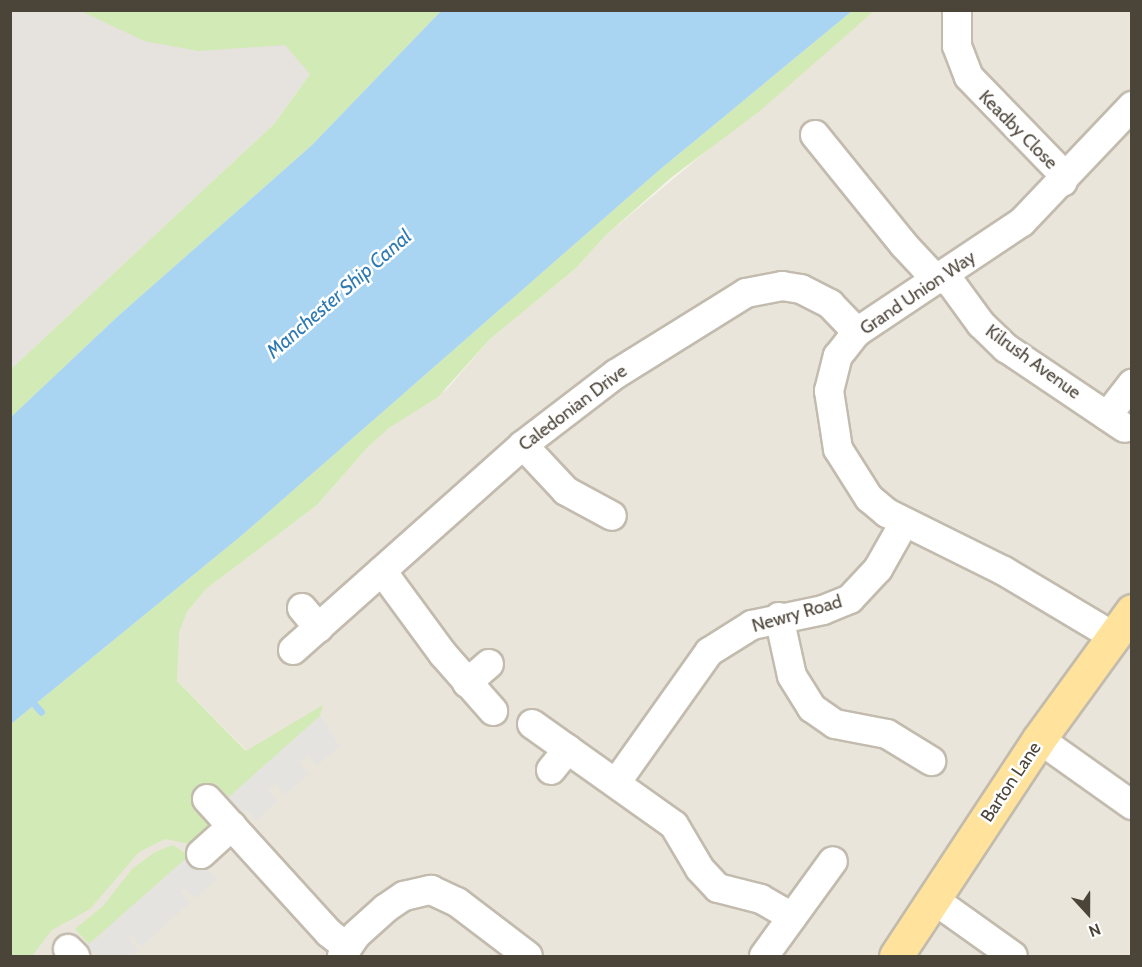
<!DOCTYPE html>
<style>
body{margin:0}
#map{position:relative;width:1142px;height:967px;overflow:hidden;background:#f6f3ec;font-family:Cabin,sans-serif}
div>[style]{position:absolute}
.residential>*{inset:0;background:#eae5da}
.industrial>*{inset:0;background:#e6e2dd}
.green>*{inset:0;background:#d2eab5}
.parking>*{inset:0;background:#e5e3e0}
.water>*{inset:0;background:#a9d4f2}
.stream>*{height:7px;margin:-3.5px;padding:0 3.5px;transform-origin:3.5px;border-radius:3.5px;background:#a9d4f2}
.roads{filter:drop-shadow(2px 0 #c2bbae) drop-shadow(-2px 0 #c2bbae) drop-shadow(0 2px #c2bbae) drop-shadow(0 -2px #c2bbae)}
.minor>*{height:28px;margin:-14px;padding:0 14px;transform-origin:14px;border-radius:14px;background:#fff}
.major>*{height:33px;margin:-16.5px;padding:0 16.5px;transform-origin:16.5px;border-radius:16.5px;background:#ffe39c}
span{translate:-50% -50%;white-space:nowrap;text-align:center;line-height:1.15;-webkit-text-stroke:5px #fff;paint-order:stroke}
.street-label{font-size:18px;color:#4b4439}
.water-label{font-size:20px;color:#2e7ab2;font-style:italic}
.frame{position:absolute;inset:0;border:12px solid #4b4439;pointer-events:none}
.north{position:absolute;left:1058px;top:883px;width:60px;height:60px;-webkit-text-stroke:4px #fff;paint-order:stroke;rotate:159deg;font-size:16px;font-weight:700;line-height:24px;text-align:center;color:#4b4439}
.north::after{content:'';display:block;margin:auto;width:21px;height:27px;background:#4b4439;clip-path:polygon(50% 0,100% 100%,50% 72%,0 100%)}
</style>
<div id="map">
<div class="residential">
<div style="clip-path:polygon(874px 11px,1131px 11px,1131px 956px,11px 956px,10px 942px,246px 750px,177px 681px,178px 632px,187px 612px,206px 589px,317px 505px,367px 448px,389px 428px,447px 389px,490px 339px,575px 269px,606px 235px)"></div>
</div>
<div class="industrial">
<div style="clip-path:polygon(11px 11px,304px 11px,310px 74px,274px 124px,11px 369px)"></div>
</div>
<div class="green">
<div style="clip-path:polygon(81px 11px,441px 11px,312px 145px,117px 317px,11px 417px,11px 369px,274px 124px,310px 74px,285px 45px,199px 51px,144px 41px)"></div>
<div style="clip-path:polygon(852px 11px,874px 11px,761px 110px,672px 177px,606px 235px,575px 269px,490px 339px,438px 397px,389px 428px,367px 448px,317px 505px,206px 589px,187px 612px,179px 632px,177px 681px,246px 751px,323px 705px,320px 716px,229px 797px,216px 784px,193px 804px,209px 824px,191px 844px,165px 839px,139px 852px,90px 909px,52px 930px,32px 956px,11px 956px,11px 724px,241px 536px,657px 172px)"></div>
<div style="clip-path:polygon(173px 845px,189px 856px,89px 944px,75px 929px,103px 906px,132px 869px,155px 852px)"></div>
</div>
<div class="parking">
<div style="clip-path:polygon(320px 716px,340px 746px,317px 766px,307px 756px,299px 762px,309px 774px,285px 795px,275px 784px,269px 790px,278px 801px,256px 821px,246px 810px,242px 813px,229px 797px)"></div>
<div style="clip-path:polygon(191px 854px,217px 879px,195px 899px,185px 889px,181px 892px,190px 903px,141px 947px,132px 936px,129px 939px,138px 950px,131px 956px,97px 956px,87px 946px)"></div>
</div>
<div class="water">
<div style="clip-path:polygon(441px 11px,852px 11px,657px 172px,241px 536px,11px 724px,11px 417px,117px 317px,312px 145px)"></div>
</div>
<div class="stream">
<div style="left:35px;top:705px;width:9px;rotate:49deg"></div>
</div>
<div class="roads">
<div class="minor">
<div style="left:957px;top:10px;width:36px;rotate:90deg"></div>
<div style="left:957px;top:46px;width:33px;rotate:69deg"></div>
<div style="left:969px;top:77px;width:131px;rotate:45.9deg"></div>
<div style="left:1060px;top:171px;width:11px;rotate:75deg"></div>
<div style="left:815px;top:135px;width:141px;rotate:51deg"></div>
<div style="left:904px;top:245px;width:38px;rotate:47deg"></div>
<div style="left:930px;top:273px;width:23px;rotate:25deg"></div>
<div style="left:951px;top:283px;width:51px;rotate:53.8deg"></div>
<div style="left:981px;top:324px;width:35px;rotate:44deg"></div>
<div style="left:1006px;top:348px;width:143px;rotate:33.9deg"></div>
<div style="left:1107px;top:416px;width:41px;rotate:-52deg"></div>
<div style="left:523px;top:445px;width:63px;rotate:46.9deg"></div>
<div style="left:566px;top:491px;width:52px;rotate:28.5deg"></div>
<div style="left:382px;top:571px;width:103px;rotate:53.7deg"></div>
<div style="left:443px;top:654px;width:76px;rotate:48.7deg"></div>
<div style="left:302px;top:608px;width:26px;rotate:50deg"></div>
<div style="left:779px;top:617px;width:60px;rotate:77.6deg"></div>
<div style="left:792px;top:676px;width:38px;rotate:58deg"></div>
<div style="left:812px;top:708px;width:28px;rotate:35deg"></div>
<div style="left:835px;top:724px;width:53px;rotate:10.9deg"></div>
<div style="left:887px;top:734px;width:52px;rotate:31.5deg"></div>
<div style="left:1113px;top:636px;width:127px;rotate:-149.2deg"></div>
<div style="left:1004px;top:571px;width:131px;rotate:-153.6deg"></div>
<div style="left:887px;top:513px;width:23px;rotate:-140deg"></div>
<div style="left:869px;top:498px;width:58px;rotate:-122.3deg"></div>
<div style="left:838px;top:449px;width:59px;rotate:-98.8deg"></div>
<div style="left:829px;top:391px;width:36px;rotate:-76deg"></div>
<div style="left:838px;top:356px;width:31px;rotate:-52deg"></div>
<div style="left:857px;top:332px;width:198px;rotate:-33.7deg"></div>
<div style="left:1022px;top:222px;width:160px;rotate:-46.5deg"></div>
<div style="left:293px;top:650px;width:308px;rotate:-41.7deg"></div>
<div style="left:523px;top:445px;width:117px;rotate:-37.4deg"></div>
<div style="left:616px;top:374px;width:153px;rotate:-31.9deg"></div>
<div style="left:746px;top:293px;width:37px;rotate:-11deg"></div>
<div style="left:782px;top:286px;width:19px;rotate:9deg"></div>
<div style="left:801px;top:289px;width:33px;rotate:27deg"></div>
<div style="left:830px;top:304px;width:39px;rotate:46deg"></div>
<div style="left:467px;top:683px;width:29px;rotate:-41deg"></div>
<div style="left:532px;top:724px;width:174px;rotate:35.4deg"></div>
<div style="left:674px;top:825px;width:51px;rotate:59.4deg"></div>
<div style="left:700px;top:869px;width:26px;rotate:47deg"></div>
<div style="left:718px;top:888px;width:44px;rotate:14.3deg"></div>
<div style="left:761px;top:899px;width:36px;rotate:30deg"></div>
<div style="left:1039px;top:739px;width:114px;rotate:35.4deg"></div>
<div style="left:551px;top:770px;width:27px;rotate:-51deg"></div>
<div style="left:616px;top:783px;width:161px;rotate:-54.6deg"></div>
<div style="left:709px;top:652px;width:51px;rotate:-32.1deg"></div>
<div style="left:752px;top:625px;width:73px;rotate:-11.9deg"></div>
<div style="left:823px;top:610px;width:29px;rotate:-22deg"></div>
<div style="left:850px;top:599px;width:41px;rotate:-47deg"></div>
<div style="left:878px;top:569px;width:53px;rotate:-60.5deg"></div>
<div style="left:207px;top:799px;width:181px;rotate:47.7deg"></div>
<div style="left:329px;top:933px;width:23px;rotate:38deg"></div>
<div style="left:201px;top:854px;width:42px;rotate:-42.1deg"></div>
<div style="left:933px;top:899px;width:98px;rotate:35.5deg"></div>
<div style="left:68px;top:949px;width:10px;rotate:45deg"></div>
<div style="left:342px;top:956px;width:25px;rotate:-56deg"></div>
<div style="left:356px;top:935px;width:40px;rotate:-42deg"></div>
<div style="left:386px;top:908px;width:22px;rotate:-34deg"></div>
<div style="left:404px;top:896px;width:28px;rotate:-13deg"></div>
<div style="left:431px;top:890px;width:29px;rotate:25deg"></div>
<div style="left:457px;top:902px;width:89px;rotate:37.3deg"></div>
<div style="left:764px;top:956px;width:117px;rotate:-54deg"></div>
</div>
<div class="major">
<div style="left:896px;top:956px;width:260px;rotate:-56.6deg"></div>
<div style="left:1039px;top:739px;width:158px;rotate:-54deg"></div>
</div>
</div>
<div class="street-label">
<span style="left:1018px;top:130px;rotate:45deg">Keadby Close</span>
<span style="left:918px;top:293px;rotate:-34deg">Grand Union Way</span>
<span style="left:1033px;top:362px;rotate:36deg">Kilrush Avenue</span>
<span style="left:573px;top:408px;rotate:-37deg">Caledonian Drive</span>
<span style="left:797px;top:614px;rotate:-16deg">Newry Road</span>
<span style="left:1011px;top:782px;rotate:-56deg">Barton Lane</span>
</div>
<div class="water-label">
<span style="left:339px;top:294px;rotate:-41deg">Manchester Ship Canal</span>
</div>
<div class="frame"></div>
<div class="north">N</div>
</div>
